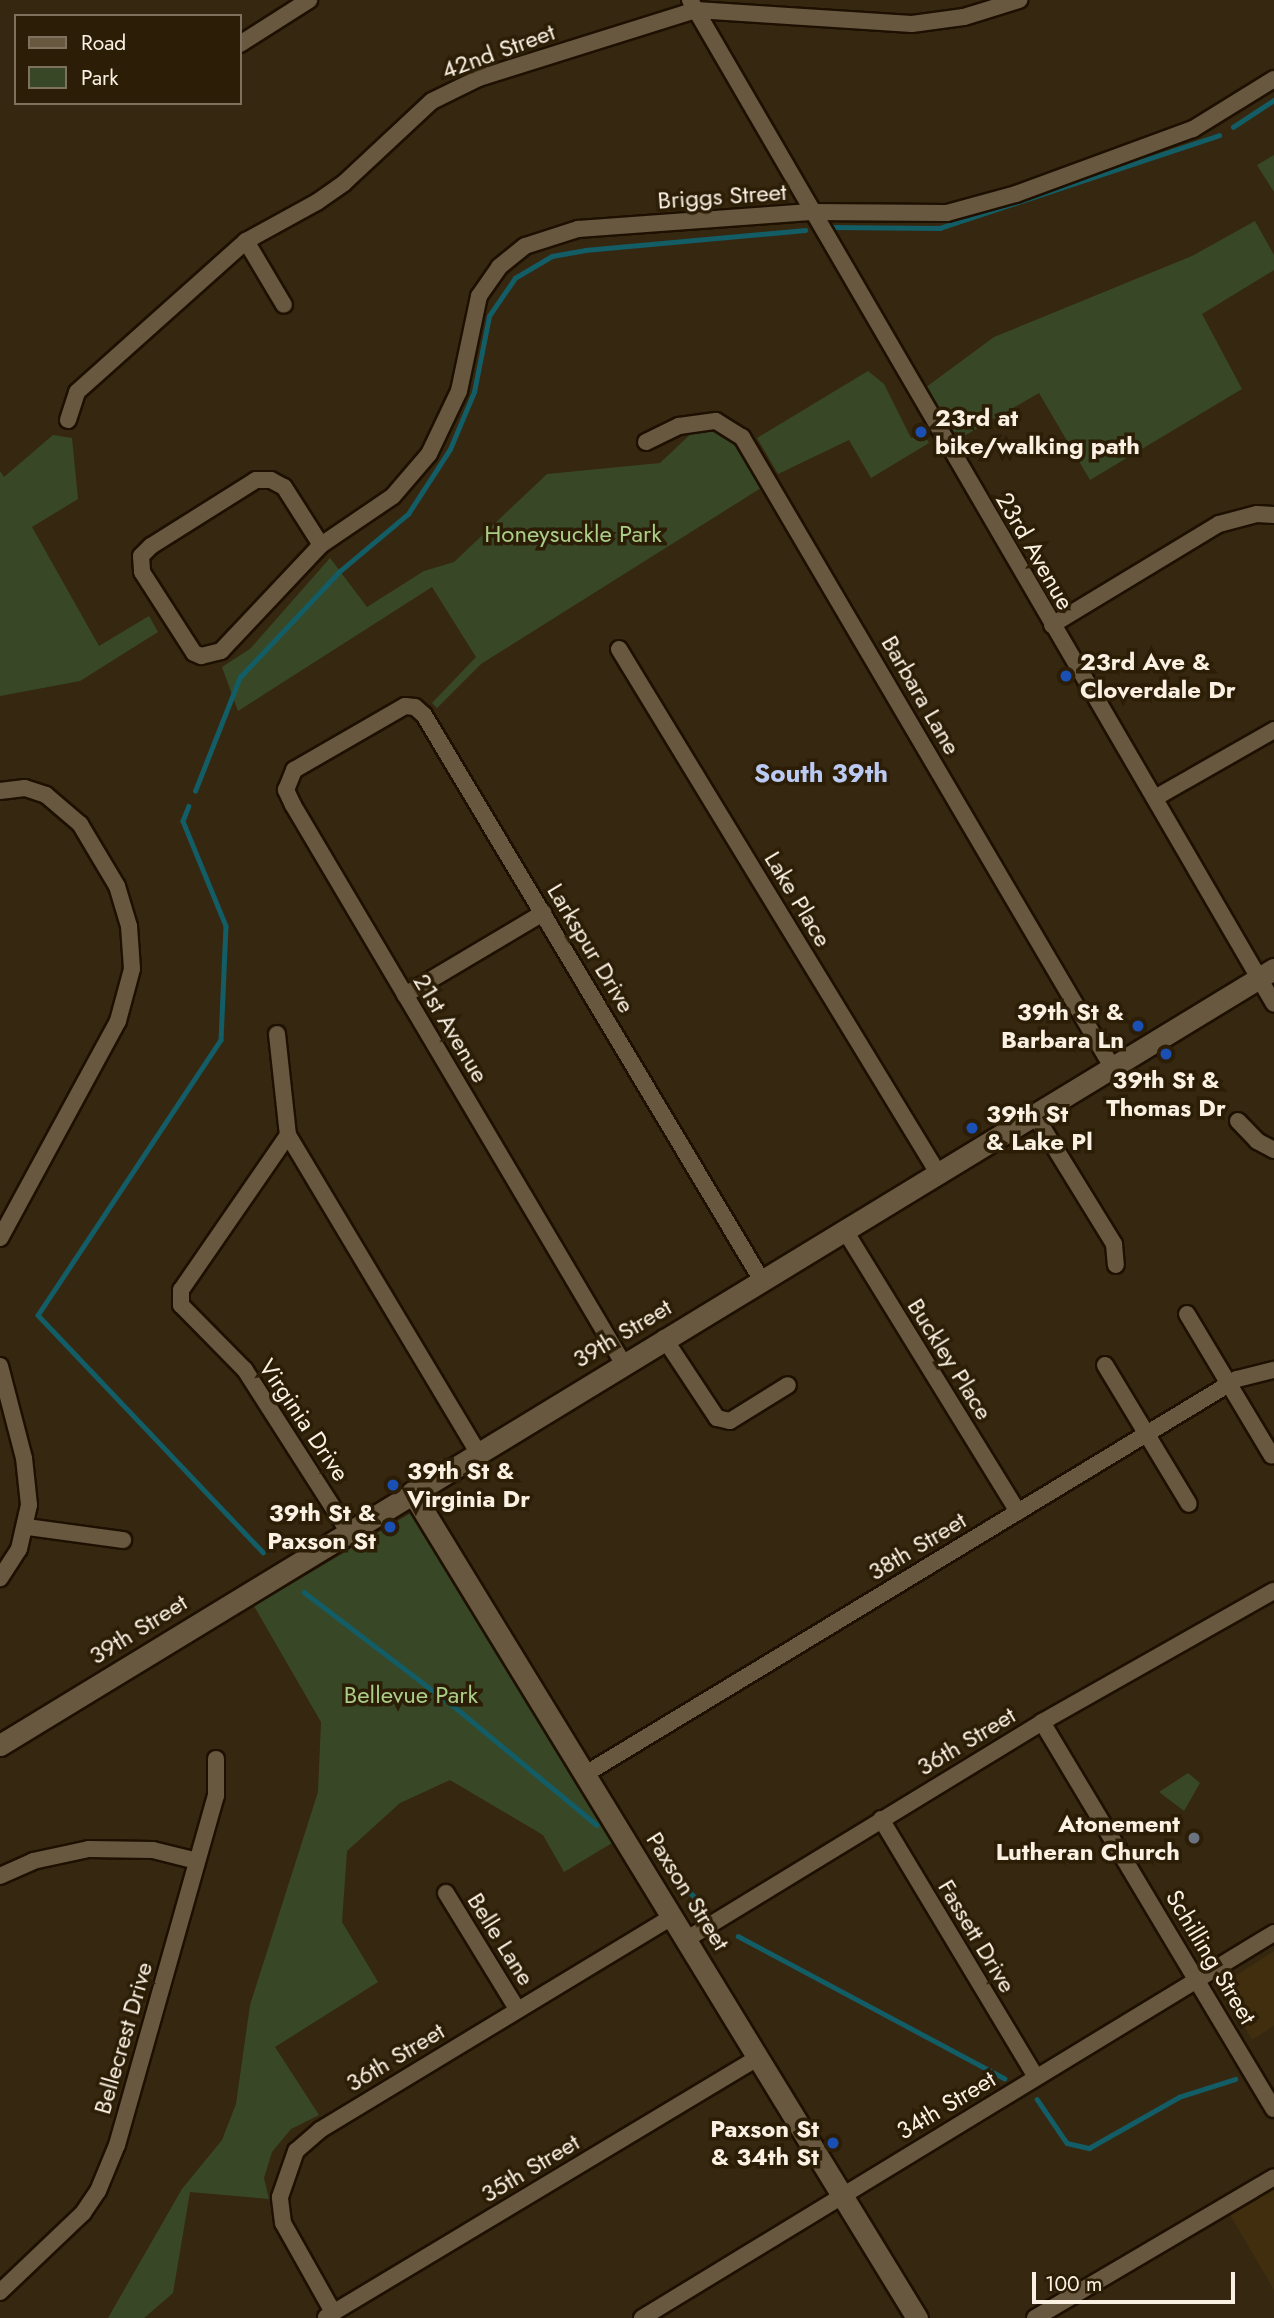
<!DOCTYPE html>
<style>
body{margin:0}
#map{position:relative;width:1274px;height:2318px;overflow:hidden;background:#362710;font-family:Jost,sans-serif}
div>[style]{position:absolute}
.built>*{inset:0;background:#412e0f}
.green>*{inset:0;background:#384827}
.stream>*{height:4.5px;margin:-2.25px;padding:0 2.25px;transform-origin:2.25px;border-radius:2.25px;background:#125d66}
.roads{filter:drop-shadow(2px 0 #1d1000) drop-shadow(-2px 0 #1d1000) drop-shadow(0 2px #1d1000) drop-shadow(0 -2px #1d1000)}
.street>*{height:16px;margin:-8px;padding:0 8px;transform-origin:8px;border-radius:8px;background:#685840}
.secondary>*{height:21px;margin:-10.5px;padding:0 10.5px;transform-origin:10.5px;border-radius:10.5px;background:#685840}
.dots>*{width:19px;height:19px;translate:-50% -50%;box-sizing:border-box;border:4px solid #2c1d06;border-radius:50%}
span{translate:-50% -50%;white-space:nowrap;text-align:center;line-height:1.15;-webkit-text-stroke:7px #2c1d06;paint-order:stroke}
.street-label{font-size:24px;color:#faf1e3}
.poi-label{font-size:24px;color:#faf1e3;font-weight:700}
.left{translate:0 -50%;text-align:left}
.right{translate:-100% -50%;text-align:right}
.park-label{font-size:24px;color:#aacd88}
.neighbourhood-label{font-size:26px;color:#bbcaf3;font-weight:700}
.legend{position:absolute;left:14px;top:14px;width:228px;height:91px;box-sizing:border-box;background:#2c1d06;border:2px solid #7e725e;margin:0;padding:9px 12px;list-style:none;font-size:21px;color:#faf1e3}
.legend li{display:flex;align-items:center;gap:14px;height:35px}
.legend b{width:35px;border:2px solid #7e725e}
.scale{position:absolute;left:1032px;top:2272px;width:203px;height:32px;box-sizing:border-box;border:4px solid #faf1e3;border-top:0;padding-left:9px;font-size:21px;line-height:24px;white-space:nowrap;color:#faf1e3;-webkit-text-stroke:5px #2c1d06;paint-order:stroke}
</style>
<div id="map">
<div class="built">
<div style="clip-path:polygon(1274px 1951px,1274px 2026px,1252px 2040px,1221px 1985px)"></div>
<div style="clip-path:polygon(1274px 2187px,1274px 2290px,1230px 2215px)"></div>
</div>
<div class="green">
<div style="clip-path:polygon(1274px 155px,1274px 192px,1257px 165px)"></div>
<div style="clip-path:polygon(1255px 221px,1274px 255px,1274px 270px,1202px 314px,1242px 389px,1090px 480px,1039px 393px,957px 440px,925px 388px,994px 337px,1192px 256px)"></div>
<div style="clip-path:polygon(868px 371px,884px 384px,911px 438px,924px 435px,929px 443px,871px 478px,849px 440px,778px 474px,757px 438px)"></div>
<div style="clip-path:polygon(713px 429px,732px 441px,761px 488px,481px 664px,437px 708px,432px 703px,476px 657px,432px 587px,238px 711px,222px 667px,250px 649px,330px 558px,367px 607px,424px 571px,454px 562px,547px 474px,660px 463px,695px 430px)"></div>
<div style="clip-path:polygon(53px 435px,72px 438px,78px 499px,32px 527px,99px 646px,149px 616px,158px 632px,80px 681px,0 696px,0 471px,4px 477px)"></div>
<div style="clip-path:polygon(411px 1513px,612px 1843px,564px 1872px,543px 1835px,450px 1780px,400px 1803px,347px 1851px,342px 1922px,378px 1982px,275px 2047px,319px 2115px,291px 2129px,272px 2152px,264px 2178px,269px 2199px,190px 2192px,173px 2293px,144px 2318px,108px 2318px,182px 2189px,222px 2140px,236px 2104px,250px 2005px,318px 1792px,321px 1722px,254px 1606px)"></div>
<div style="clip-path:polygon(1188px 1773px,1200px 1783px,1184px 1811px,1159px 1792px)"></div>
</div>
<div class="stream">
<div style="left:1233px;top:127px;width:49px;rotate:-33.4deg"></div>
<div style="left:828px;top:227px;width:112px;rotate:0.5deg"></div>
<div style="left:940px;top:228px;width:294px;rotate:-18.4deg"></div>
<div style="left:195px;top:791px;width:123px;rotate:-68.5deg"></div>
<div style="left:240px;top:677px;width:146px;rotate:-46.7deg"></div>
<div style="left:340px;top:571px;width:89px;rotate:-40deg"></div>
<div style="left:408px;top:514px;width:77px;rotate:-57.1deg"></div>
<div style="left:450px;top:449px;width:62px;rotate:-67.2deg"></div>
<div style="left:474px;top:392px;width:77px;rotate:-78.8deg"></div>
<div style="left:489px;top:316px;width:46px;rotate:-55.6deg"></div>
<div style="left:515px;top:278px;width:43px;rotate:-30.7deg"></div>
<div style="left:552px;top:256px;width:34px;rotate:-10deg"></div>
<div style="left:585px;top:250px;width:221px;rotate:-5.2deg"></div>
<div style="left:189px;top:806px;width:16px;rotate:112deg"></div>
<div style="left:183px;top:821px;width:113px;rotate:67.7deg"></div>
<div style="left:226px;top:926px;width:114px;rotate:92.5deg"></div>
<div style="left:221px;top:1040px;width:330px;rotate:123.6deg"></div>
<div style="left:38px;top:1315px;width:327px;rotate:46.5deg"></div>
<div style="left:304px;top:1592px;width:199px;rotate:37.4deg"></div>
<div style="left:462px;top:1713px;width:175px;rotate:39.7deg"></div>
<div style="left:669px;top:1874px;width:48px;rotate:41.6deg"></div>
<div style="left:738px;top:1936px;width:302px;rotate:28.1deg"></div>
<div style="left:1037px;top:2099px;width:53px;rotate:55.7deg"></div>
<div style="left:1067px;top:2143px;width:23px;rotate:13deg"></div>
<div style="left:1089px;top:2148px;width:103px;rotate:-29.5deg"></div>
<div style="left:1179px;top:2097px;width:59px;rotate:-17.8deg"></div>
</div>
<div class="roads">
<div class="street">
<div style="left:690px;top:0;width:1161px;rotate:59.81deg"></div>
<div style="left:240px;top:44px;width:82px;rotate:-32.5deg"></div>
<div style="left:246px;top:241px;width:74px;rotate:59.3deg"></div>
<div style="left:68px;top:420px;width:29px;rotate:-72deg"></div>
<div style="left:77px;top:392px;width:227px;rotate:-41.8deg"></div>
<div style="left:246px;top:241px;width:81px;rotate:-28.8deg"></div>
<div style="left:317px;top:202px;width:33px;rotate:-35deg"></div>
<div style="left:344px;top:183px;width:120px;rotate:-43deg"></div>
<div style="left:432px;top:101px;width:52px;rotate:-26.1deg"></div>
<div style="left:479px;top:78px;width:227px;rotate:-17.4deg"></div>
<div style="left:696px;top:10px;width:216px;rotate:3.7deg"></div>
<div style="left:912px;top:24px;width:52px;rotate:-7.7deg"></div>
<div style="left:964px;top:17px;width:58px;rotate:-17.2deg"></div>
<div style="left:646px;top:442px;width:37px;rotate:-26deg"></div>
<div style="left:679px;top:426px;width:37px;rotate:-8deg"></div>
<div style="left:716px;top:421px;width:31px;rotate:32deg"></div>
<div style="left:742px;top:437px;width:731px;rotate:59.57deg"></div>
<div style="left:321px;top:545px;width:69px;rotate:-122.5deg"></div>
<div style="left:284px;top:487px;width:15px;rotate:-152deg"></div>
<div style="left:271px;top:480px;width:15px;rotate:180deg"></div>
<div style="left:256px;top:480px;width:124px;rotate:147.8deg"></div>
<div style="left:151px;top:546px;width:14px;rotate:135deg"></div>
<div style="left:141px;top:556px;width:16px;rotate:86deg"></div>
<div style="left:142px;top:572px;width:96px;rotate:57.3deg"></div>
<div style="left:194px;top:653px;width:8px;rotate:23deg"></div>
<div style="left:201px;top:656px;width:21px;rotate:-14deg"></div>
<div style="left:221px;top:651px;width:146px;rotate:-46.7deg"></div>
<div style="left:321px;top:545px;width:87px;rotate:-34.2deg"></div>
<div style="left:393px;top:496px;width:55px;rotate:-49.4deg"></div>
<div style="left:429px;top:454px;width:70px;rotate:-64.5deg"></div>
<div style="left:459px;top:391px;width:97px;rotate:-78.1deg"></div>
<div style="left:479px;top:296px;width:35px;rotate:-55deg"></div>
<div style="left:499px;top:267px;width:33px;rotate:-39deg"></div>
<div style="left:525px;top:246px;width:56px;rotate:-17.8deg"></div>
<div style="left:578px;top:229px;width:233px;rotate:-4.2deg"></div>
<div style="left:810px;top:212px;width:137px;rotate:0.4deg"></div>
<div style="left:947px;top:213px;width:72px;rotate:-15.4deg"></div>
<div style="left:1016px;top:194px;width:189px;rotate:-20.2deg"></div>
<div style="left:1193px;top:129px;width:95px;rotate:-31.7deg"></div>
<div style="left:1052px;top:625px;width:195px;rotate:-31.2deg"></div>
<div style="left:1219px;top:524px;width:39px;rotate:-15deg"></div>
<div style="left:1257px;top:514px;width:17px;rotate:3deg"></div>
<div style="left:619px;top:649px;width:613px;rotate:58.67deg"></div>
<div style="left:0;top:791px;width:25px;rotate:-7deg"></div>
<div style="left:25px;top:788px;width:22px;rotate:18deg"></div>
<div style="left:46px;top:795px;width:45px;rotate:40.5deg"></div>
<div style="left:80px;top:824px;width:72px;rotate:59.2deg"></div>
<div style="left:117px;top:886px;width:42px;rotate:73.3deg"></div>
<div style="left:129px;top:926px;width:43px;rotate:86deg"></div>
<div style="left:132px;top:969px;width:54px;rotate:105.1deg"></div>
<div style="left:118px;top:1021px;width:247px;rotate:118.5deg"></div>
<div style="left:1155px;top:798px;width:137px;rotate:-29.7deg"></div>
<div style="left:405px;top:995px;width:161px;rotate:-30.7deg"></div>
<div style="left:277px;top:1034px;width:102px;rotate:83.8deg"></div>
<div style="left:288px;top:1135px;width:368px;rotate:59.1deg"></div>
<div style="left:1034px;top:1114px;width:153px;rotate:58.4deg"></div>
<div style="left:1114px;top:1244px;width:21px;rotate:85deg"></div>
<div style="left:1238px;top:1121px;width:28px;rotate:46deg"></div>
<div style="left:1257px;top:1141px;width:19px;rotate:28deg"></div>
<div style="left:288px;top:1135px;width:188px;rotate:124.6deg"></div>
<div style="left:181px;top:1290px;width:15px;rotate:90deg"></div>
<div style="left:181px;top:1305px;width:91px;rotate:45.4deg"></div>
<div style="left:245px;top:1370px;width:191px;rotate:57.4deg"></div>
<div style="left:844px;top:1229px;width:332px;rotate:58.4deg"></div>
<div style="left:1187px;top:1314px;width:165px;rotate:59.1deg"></div>
<div style="left:664px;top:1338px;width:96px;rotate:56.5deg"></div>
<div style="left:717px;top:1418px;width:13px;rotate:13deg"></div>
<div style="left:730px;top:1421px;width:68px;rotate:-31.8deg"></div>
<div style="left:623px;top:1363px;width:648px;rotate:-120.6deg"></div>
<div style="left:293px;top:805px;width:17px;rotate:-115deg"></div>
<div style="left:286px;top:790px;width:22px;rotate:-68deg"></div>
<div style="left:294px;top:770px;width:128px;rotate:-30deg"></div>
<div style="left:405px;top:706px;width:10px;rotate:6deg"></div>
<div style="left:415px;top:707px;width:12px;rotate:42deg"></div>
<div style="left:424px;top:715px;width:657px;rotate:59.14deg"></div>
<div style="left:1105px;top:1365px;width:162px;rotate:58.9deg"></div>
<div style="left:0;top:1366px;width:95px;rotate:75.4deg"></div>
<div style="left:24px;top:1458px;width:47px;rotate:83.9deg"></div>
<div style="left:29px;top:1505px;width:45px;rotate:102.8deg"></div>
<div style="left:19px;top:1549px;width:35px;rotate:123deg"></div>
<div style="left:27px;top:1527px;width:97px;rotate:7.7deg"></div>
<div style="left:1042px;top:1722px;width:451px;rotate:59.1deg"></div>
<div style="left:587px;top:1773px;width:760px;rotate:-31.22deg"></div>
<div style="left:1237px;top:1379px;width:38px;rotate:-14deg"></div>
<div style="left:881px;top:1819px;width:301px;rotate:59deg"></div>
<div style="left:0;top:1876px;width:36px;rotate:-24deg"></div>
<div style="left:33px;top:1861px;width:57px;rotate:-12.1deg"></div>
<div style="left:89px;top:1849px;width:64px;rotate:0.9deg"></div>
<div style="left:153px;top:1850px;width:45px;rotate:14deg"></div>
<div style="left:446px;top:1893px;width:136px;rotate:58.5deg"></div>
<div style="left:687px;top:1939px;width:416px;rotate:-31.4deg"></div>
<div style="left:1042px;top:1722px;width:266px;rotate:-29.5deg"></div>
<div style="left:0;top:2292px;width:115px;rotate:-43.6deg"></div>
<div style="left:83px;top:2213px;width:27px;rotate:-56deg"></div>
<div style="left:98px;top:2191px;width:50px;rotate:-67.6deg"></div>
<div style="left:117px;top:2145px;width:363px;rotate:-74.2deg"></div>
<div style="left:216px;top:1796px;width:37px;rotate:-90deg"></div>
<div style="left:333px;top:2312px;width:102px;rotate:-119.3deg"></div>
<div style="left:283px;top:2223px;width:26px;rotate:-97deg"></div>
<div style="left:280px;top:2197px;width:49px;rotate:-70.8deg"></div>
<div style="left:296px;top:2151px;width:32px;rotate:-41deg"></div>
<div style="left:320px;top:2130px;width:413px;rotate:-31.2deg"></div>
<div style="left:326px;top:2317px;width:505px;rotate:-30.98deg"></div>
<div style="left:642px;top:2318px;width:740px;rotate:-31.35deg"></div>
<div style="left:1035px;top:2318px;width:277px;rotate:-30.5deg"></div>
</div>
<div class="secondary">
<div style="left:412px;top:1492px;width:968px;rotate:58.56deg"></div>
<div style="left:0;top:1745px;width:1492px;rotate:-31.35deg"></div>
</div>
</div>
<div class="dots">
<div style="left:921px;top:432px;background:#1a4fb4"></div>
<div style="left:1066px;top:676px;background:#1a4fb4"></div>
<div style="left:1138px;top:1026px;background:#1a4fb4"></div>
<div style="left:1166px;top:1054px;background:#1a4fb4"></div>
<div style="left:972px;top:1128px;background:#1a4fb4"></div>
<div style="left:393px;top:1485px;background:#1a4fb4"></div>
<div style="left:390px;top:1527px;background:#1a4fb4"></div>
<div style="left:1194px;top:1838px;background:#6b7280"></div>
<div style="left:833px;top:2143px;background:#1a4fb4"></div>
</div>
<div class="street-label">
<span style="left:498px;top:51px;rotate:-20deg">42nd Street</span>
<span style="left:722px;top:196px;rotate:-4deg">Briggs Street</span>
<span style="left:1035px;top:551px;rotate:60deg">23rd Avenue</span>
<span style="left:921px;top:695px;rotate:60deg">Barbara Lane</span>
<span style="left:798px;top:899px;rotate:59deg">Lake Place</span>
<span style="left:591px;top:948px;rotate:59deg">Larkspur Drive</span>
<span style="left:451px;top:1028px;rotate:59deg">21st Avenue</span>
<span style="left:622px;top:1333px;rotate:-31deg">39th Street</span>
<span style="left:950px;top:1359px;rotate:58deg">Buckley Place</span>
<span style="left:304px;top:1420px;rotate:56deg">Virginia Drive</span>
<span style="left:917px;top:1546px;rotate:-31deg">38th Street</span>
<span style="left:138px;top:1629px;rotate:-32deg">39th Street</span>
<span style="left:966px;top:1741px;rotate:-31deg">36th Street</span>
<span style="left:688px;top:1891px;rotate:58deg">Paxson Street</span>
<span style="left:977px;top:1936px;rotate:59deg">Fassett Drive</span>
<span style="left:501px;top:1939px;rotate:58deg">Belle Lane</span>
<span style="left:1211px;top:1957px;rotate:59deg">Schilling Street</span>
<span style="left:123px;top:2038px;rotate:-74deg">Bellecrest Drive</span>
<span style="left:395px;top:2057px;rotate:-31deg">36th Street</span>
<span style="left:946px;top:2105px;rotate:-31deg">34th Street</span>
<span style="left:530px;top:2168px;rotate:-31deg">35th Street</span>
</div>
<div class="poi-label">
<span class="left" style="left:935px;top:432px">23rd at<br>bike/walking path</span>
<span class="left" style="left:1080px;top:676px">23rd Ave &amp;<br>Cloverdale Dr</span>
<span class="right" style="left:1124px;top:1026px">39th St &amp;<br>Barbara Ln</span>
<span style="left:1166px;top:1094px">39th St &amp;<br>Thomas Dr</span>
<span class="left" style="left:986px;top:1128px">39th St<br>&amp; Lake Pl</span>
<span class="left" style="left:407px;top:1485px">39th St &amp;<br>Virginia Dr</span>
<span class="right" style="left:376px;top:1527px">39th St &amp;<br>Paxson St</span>
<span class="right" style="left:1180px;top:1838px">Atonement<br>Lutheran Church</span>
<span class="right" style="left:819px;top:2143px">Paxson St<br>&amp; 34th St</span>
</div>
<div class="park-label">
<span style="left:573px;top:534px">Honeysuckle Park</span>
<span style="left:411px;top:1695px">Bellevue Park</span>
</div>
<div class="neighbourhood-label">
<span style="left:821px;top:774px">South 39th</span>
</div>
<ul class="legend">
<li><b style="height:9px;background:#685840"></b>Road</li>
<li><b style="height:19px;background:#384827"></b>Park</li>
</ul>
<div class="scale">100 m</div>
</div>
